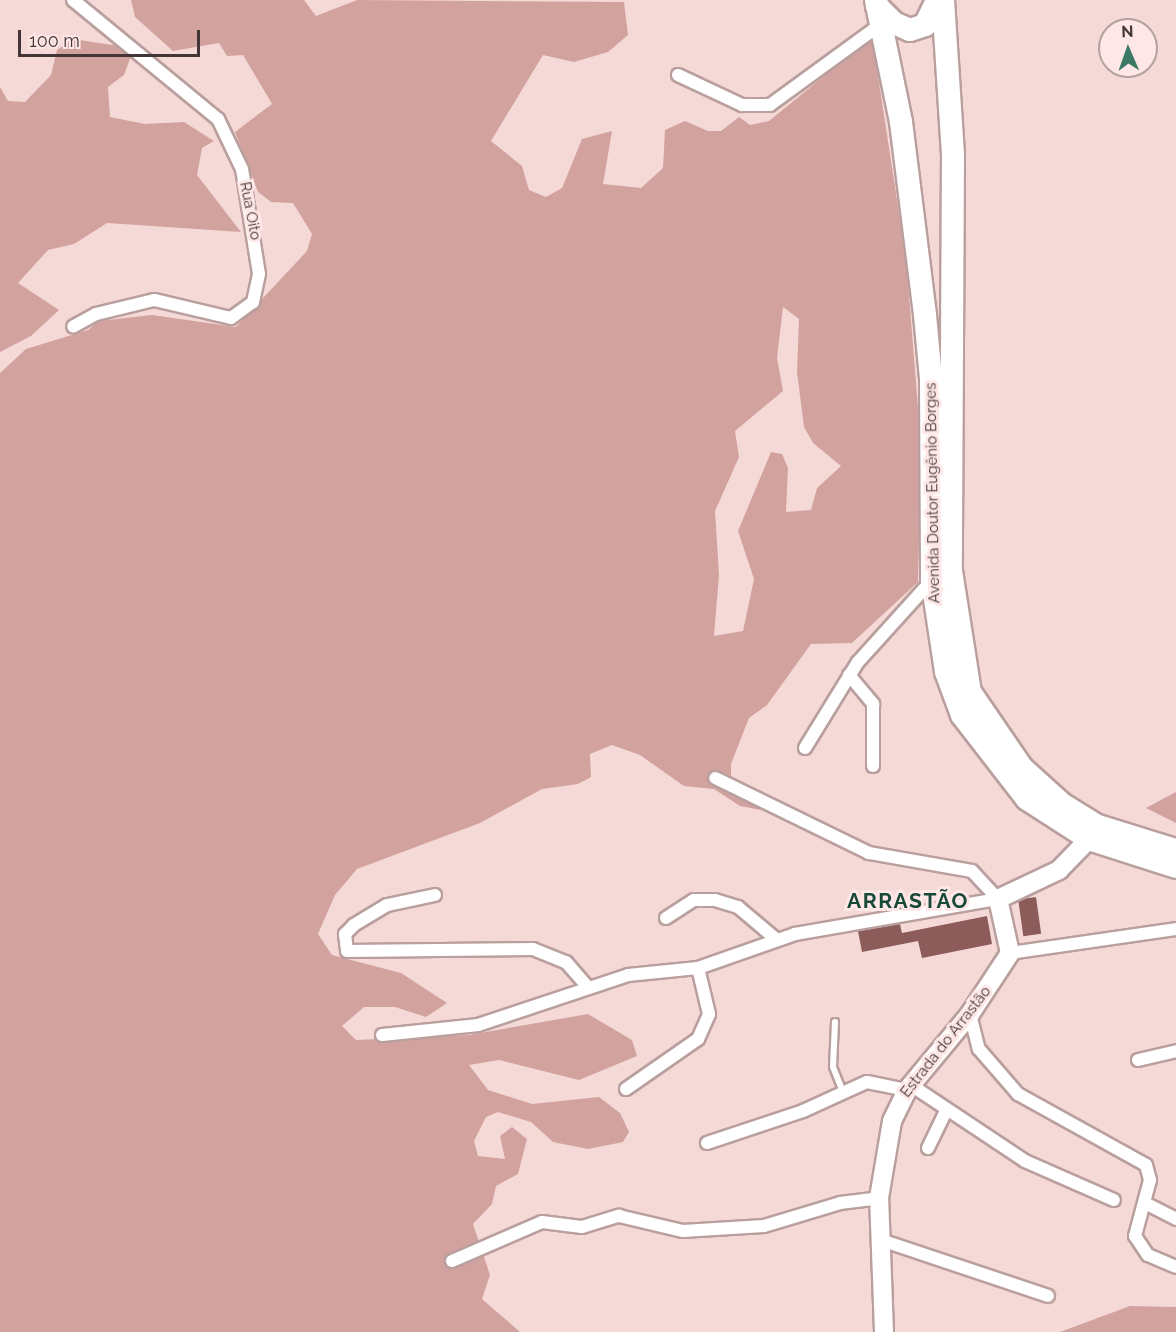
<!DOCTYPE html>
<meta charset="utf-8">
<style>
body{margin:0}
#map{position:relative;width:1176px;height:1332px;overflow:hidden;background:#f5d9d7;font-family:Raleway,sans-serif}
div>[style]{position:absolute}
.green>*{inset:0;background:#d2a29f}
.building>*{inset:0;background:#8c5c5a;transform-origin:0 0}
.roads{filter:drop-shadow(2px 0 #b99f9d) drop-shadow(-2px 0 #b99f9d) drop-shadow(0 2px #b99f9d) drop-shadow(0 -2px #b99f9d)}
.lane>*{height:6px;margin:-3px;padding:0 3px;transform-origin:3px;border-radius:3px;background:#fff}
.street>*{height:12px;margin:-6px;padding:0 6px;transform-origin:6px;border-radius:6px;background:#fff}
.secondary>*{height:18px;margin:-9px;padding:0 9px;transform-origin:9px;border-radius:9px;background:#fff}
.highway>*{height:22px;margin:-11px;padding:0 11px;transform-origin:11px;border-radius:11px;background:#fff}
span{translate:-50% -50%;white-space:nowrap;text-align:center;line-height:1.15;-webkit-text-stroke:6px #fee7e6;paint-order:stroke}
.street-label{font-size:15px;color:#423736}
.district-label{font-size:21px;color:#174939;font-weight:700;letter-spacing:1.5px}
.north{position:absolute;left:1098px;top:18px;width:60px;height:60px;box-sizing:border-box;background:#fee7e6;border:2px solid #b3a1a0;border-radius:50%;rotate:358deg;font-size:16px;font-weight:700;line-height:24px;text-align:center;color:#423736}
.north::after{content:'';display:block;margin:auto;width:21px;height:27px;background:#3c7964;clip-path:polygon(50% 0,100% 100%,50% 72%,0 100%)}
.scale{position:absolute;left:18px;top:30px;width:182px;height:27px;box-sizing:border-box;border:3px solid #423736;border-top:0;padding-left:8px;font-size:18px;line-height:21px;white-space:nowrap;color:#423736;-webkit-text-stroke:4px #fee7e6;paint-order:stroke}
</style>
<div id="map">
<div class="green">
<div style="clip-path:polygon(evenodd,131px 0,304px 0,316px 16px,357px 0,624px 2px,628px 35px,608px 52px,574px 62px,543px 55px,491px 141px,522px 166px,529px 190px,546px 197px,562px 188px,582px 139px,612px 131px,603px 184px,641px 188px,663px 168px,665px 130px,685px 121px,708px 131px,721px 131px,739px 117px,750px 125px,769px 121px,872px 37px,906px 258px,921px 445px,918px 582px,852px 643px,811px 644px,767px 705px,749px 718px,731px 764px,731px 787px,761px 810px,740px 806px,714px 789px,684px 786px,640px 755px,612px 745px,590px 754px,591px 777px,578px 784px,542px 789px,480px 823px,357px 869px,335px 895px,318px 934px,332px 955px,401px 973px,447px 1003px,426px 1017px,395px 1007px,364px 1007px,342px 1026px,356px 1040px,469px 1035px,588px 1014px,632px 1040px,637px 1056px,579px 1080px,499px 1060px,469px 1065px,488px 1090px,532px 1104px,599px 1097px,620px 1113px,629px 1132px,623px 1142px,588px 1149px,553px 1142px,531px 1122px,498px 1112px,486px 1117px,474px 1141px,478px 1156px,505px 1159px,500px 1136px,512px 1127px,527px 1139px,518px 1174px,496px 1186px,492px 1204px,473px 1224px,490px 1275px,482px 1299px,520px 1332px,0 1332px,0 373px,26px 349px,88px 330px,99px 321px,152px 315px,236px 327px,307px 251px,312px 234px,293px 203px,271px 202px,258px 192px,235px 132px,272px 104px,243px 55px,227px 56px,219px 43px,173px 51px,135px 17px,131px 0,783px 307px,799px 319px,797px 372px,804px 427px,813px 443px,841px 466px,817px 488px,811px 510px,786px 512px,788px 468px,782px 454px,771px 452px,738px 531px,754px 579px,743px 631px,714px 636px,719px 575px,715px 511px,739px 457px,735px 431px,783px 391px,777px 358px,783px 307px)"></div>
<div style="clip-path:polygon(73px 39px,119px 46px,131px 56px,124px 75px,108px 87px,110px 117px,145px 124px,184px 122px,214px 141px,202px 148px,197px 175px,241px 232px,107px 223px,74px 244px,48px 250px,18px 283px,59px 310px,31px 336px,0 352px,0 87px,8px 101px,25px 102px,51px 75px,57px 50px)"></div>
<div style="clip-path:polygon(1176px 792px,1176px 823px,1146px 808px)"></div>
<div style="clip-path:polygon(1130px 1306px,1176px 1307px,1176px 1332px,1060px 1332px)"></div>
</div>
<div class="building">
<div style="left:1036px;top:897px;width:37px;height:18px;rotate:82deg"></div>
<div style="clip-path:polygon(987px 916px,992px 944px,922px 958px,918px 941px,862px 952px,858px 931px,900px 924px,902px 933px)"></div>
</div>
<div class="roads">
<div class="lane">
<div style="left:835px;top:1022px;width:45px;rotate:92.5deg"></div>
<div style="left:833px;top:1067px;width:24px;rotate:68deg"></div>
</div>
<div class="street">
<div style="left:73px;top:0;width:188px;rotate:39.4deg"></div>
<div style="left:218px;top:119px;width:55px;rotate:64.4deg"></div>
<div style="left:242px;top:169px;width:106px;rotate:80.8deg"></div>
<div style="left:259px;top:274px;width:29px;rotate:102deg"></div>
<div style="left:253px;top:302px;width:27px;rotate:144deg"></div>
<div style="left:231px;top:318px;width:79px;rotate:-166.8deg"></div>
<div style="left:154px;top:300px;width:60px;rotate:166.4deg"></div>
<div style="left:96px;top:314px;width:26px;rotate:151deg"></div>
<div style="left:678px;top:75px;width:71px;rotate:25.1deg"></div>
<div style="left:742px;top:105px;width:28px"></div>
<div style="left:770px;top:105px;width:137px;rotate:-36.1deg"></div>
<div style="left:849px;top:675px;width:38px;rotate:50deg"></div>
<div style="left:873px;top:704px;width:62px;rotate:90deg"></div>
<div style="left:805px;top:748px;width:101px;rotate:-58.4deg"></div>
<div style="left:858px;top:662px;width:110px;rotate:-47.9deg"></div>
<div style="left:435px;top:895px;width:49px;rotate:168.2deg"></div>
<div style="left:387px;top:905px;width:39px;rotate:149deg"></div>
<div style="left:354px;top:925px;width:13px;rotate:135deg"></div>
<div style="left:345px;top:934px;width:17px;rotate:83deg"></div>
<div style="left:347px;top:951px;width:186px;rotate:-0.6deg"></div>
<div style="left:533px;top:949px;width:35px;rotate:22deg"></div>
<div style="left:566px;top:962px;width:33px;rotate:49deg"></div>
<div style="left:666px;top:918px;width:33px;rotate:-33deg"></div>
<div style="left:694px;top:900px;width:21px"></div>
<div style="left:715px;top:900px;width:24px;rotate:17deg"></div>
<div style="left:738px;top:907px;width:51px;rotate:40.2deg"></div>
<div style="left:1010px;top:953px;width:168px;rotate:-8.2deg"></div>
<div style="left:970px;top:1014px;width:36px;rotate:76deg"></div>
<div style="left:979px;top:1049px;width:60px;rotate:49.1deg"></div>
<div style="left:1018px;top:1094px;width:146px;rotate:29deg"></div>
<div style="left:1146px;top:1165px;width:16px;rotate:75deg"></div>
<div style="left:1150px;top:1180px;width:58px;rotate:105deg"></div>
<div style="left:1135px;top:1236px;width:23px;rotate:56deg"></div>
<div style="left:1148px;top:1255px;width:30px;rotate:23deg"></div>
<div style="left:382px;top:1035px;width:97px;rotate:-5.9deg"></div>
<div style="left:478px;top:1025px;width:158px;rotate:-18.4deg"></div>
<div style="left:628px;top:975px;width:70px;rotate:-5.7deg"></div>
<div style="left:698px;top:968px;width:103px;rotate:-19.3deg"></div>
<div style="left:795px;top:934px;width:206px;rotate:-9.8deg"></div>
<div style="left:998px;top:899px;width:38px;rotate:-133deg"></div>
<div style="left:972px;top:871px;width:105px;rotate:-170.1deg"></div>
<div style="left:869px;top:853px;width:171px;rotate:-154deg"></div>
<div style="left:1138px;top:1060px;width:39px;rotate:-13deg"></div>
<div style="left:911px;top:1085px;width:137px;rotate:33.7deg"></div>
<div style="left:1025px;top:1161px;width:97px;rotate:23.7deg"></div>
<div style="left:626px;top:1089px;width:88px;rotate:-34.8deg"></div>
<div style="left:698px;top:1039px;width:27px;rotate:-66deg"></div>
<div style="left:709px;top:1014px;width:47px;rotate:-103.4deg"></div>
<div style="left:707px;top:1143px;width:101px;rotate:-18.4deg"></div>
<div style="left:803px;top:1111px;width:70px;rotate:-24.4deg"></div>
<div style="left:867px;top:1082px;width:41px;rotate:11.3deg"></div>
<div style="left:928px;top:1148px;width:41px;rotate:-64.1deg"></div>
<div style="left:1145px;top:1203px;width:35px;rotate:27deg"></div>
<div style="left:881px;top:1240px;width:176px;rotate:18.5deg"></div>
<div style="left:452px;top:1261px;width:98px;rotate:-23.4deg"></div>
<div style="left:542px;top:1222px;width:40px;rotate:7.1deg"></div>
<div style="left:582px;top:1227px;width:39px;rotate:-17deg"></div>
<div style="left:619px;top:1216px;width:66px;rotate:13.2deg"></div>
<div style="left:683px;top:1231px;width:81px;rotate:-3.5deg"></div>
<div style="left:764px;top:1226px;width:79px;rotate:-16.8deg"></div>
<div style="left:840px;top:1203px;width:39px;rotate:-7deg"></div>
</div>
<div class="secondary">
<div style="left:884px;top:1332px;width:134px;rotate:-92.1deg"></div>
<div style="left:879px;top:1198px;width:78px;rotate:-80.4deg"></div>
<div style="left:892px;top:1121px;width:34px;rotate:-64deg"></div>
<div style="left:907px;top:1090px;width:99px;rotate:-50.3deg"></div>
<div style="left:970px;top:1014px;width:73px;rotate:-56.7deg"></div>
<div style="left:1010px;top:953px;width:55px;rotate:-102.5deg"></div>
<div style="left:998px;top:899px;width:68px;rotate:-25.4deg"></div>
<div style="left:1059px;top:870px;width:43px;rotate:-45.9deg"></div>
</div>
<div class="highway">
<div style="left:876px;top:0;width:125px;rotate:78.4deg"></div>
<div style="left:901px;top:122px;width:194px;rotate:82.9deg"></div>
<div style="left:925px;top:315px;width:63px;rotate:84.6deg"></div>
<div style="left:931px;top:378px;width:201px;rotate:89.7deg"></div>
<div style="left:932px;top:579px;width:94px;rotate:81.4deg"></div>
<div style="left:946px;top:672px;width:46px;rotate:69.6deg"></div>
<div style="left:962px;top:715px;width:106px;rotate:52.3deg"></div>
<div style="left:1027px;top:799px;width:74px;rotate:32.8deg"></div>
<div style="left:1089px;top:839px;width:91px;rotate:17.8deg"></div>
<div style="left:943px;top:0;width:154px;rotate:86.3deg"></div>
<div style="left:953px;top:154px;width:417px;rotate:90.3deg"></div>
<div style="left:951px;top:571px;width:122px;rotate:81.1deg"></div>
<div style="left:970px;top:692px;width:92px;rotate:55.6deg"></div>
<div style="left:1022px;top:768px;width:54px;rotate:42deg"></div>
<div style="left:1062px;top:804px;width:39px;rotate:32deg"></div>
<div style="left:1095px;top:825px;width:85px;rotate:17.2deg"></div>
<div style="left:877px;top:6px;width:24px;rotate:45deg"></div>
<div style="left:894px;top:23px;width:17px;rotate:24deg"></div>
<div style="left:910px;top:30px;width:16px;rotate:-18deg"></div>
<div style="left:925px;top:25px;width:28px;rotate:-64deg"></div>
</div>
</div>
<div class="street-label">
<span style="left:250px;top:211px;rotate:79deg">Rua Oito</span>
<span style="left:933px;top:493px;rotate:-91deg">Avenida Doutor Eugênio Borges</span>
<span style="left:946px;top:1042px;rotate:-52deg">Estrada do Arrastão</span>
</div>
<div class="district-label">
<span style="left:908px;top:901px">ARRASTÃO</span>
</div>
<div class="north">N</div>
<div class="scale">100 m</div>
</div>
